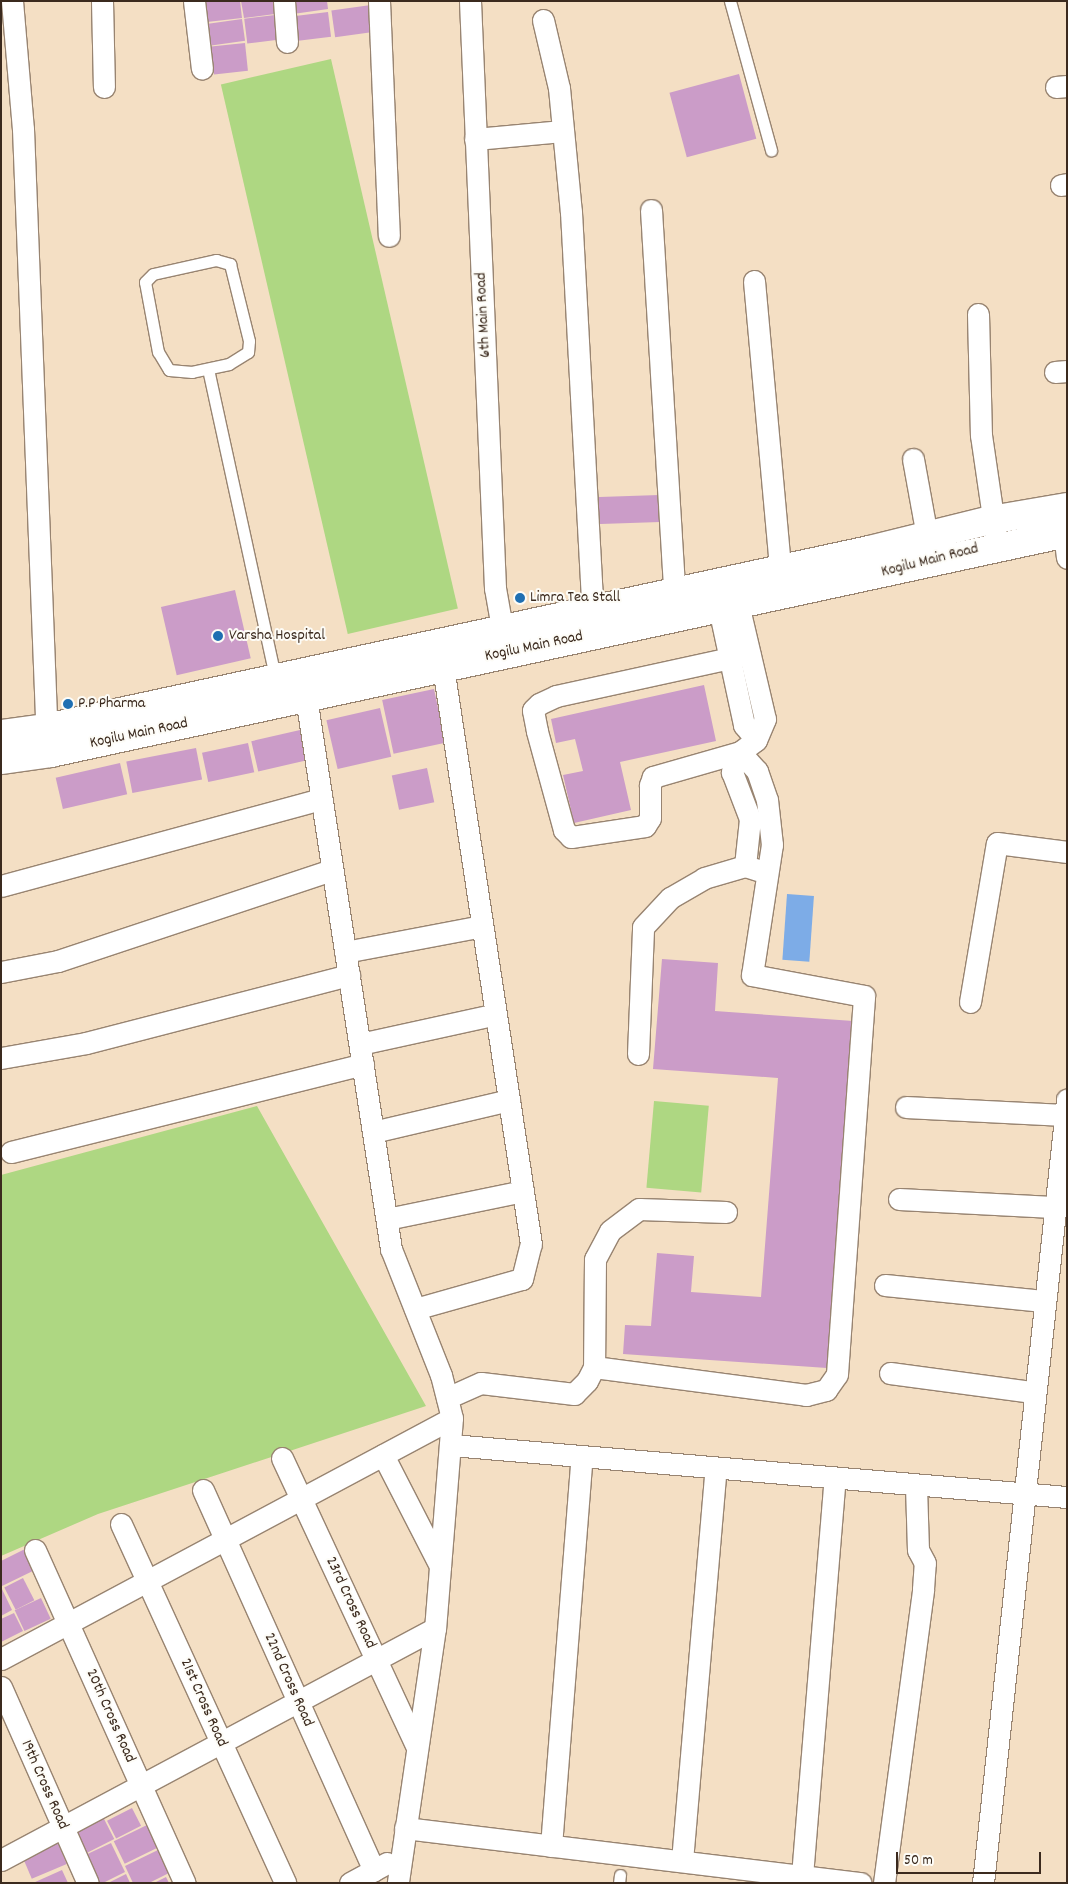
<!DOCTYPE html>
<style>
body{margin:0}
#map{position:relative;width:1068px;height:1884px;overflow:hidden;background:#f4dfc4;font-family:Dekko,sans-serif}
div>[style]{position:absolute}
.green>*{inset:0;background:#aed782;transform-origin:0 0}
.water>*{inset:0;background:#7dace7;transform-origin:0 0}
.building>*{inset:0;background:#cb9cc8;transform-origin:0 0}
.roads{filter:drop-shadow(1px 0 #988471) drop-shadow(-1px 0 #988471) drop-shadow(0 1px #988471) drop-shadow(0 -1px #988471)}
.lane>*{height:11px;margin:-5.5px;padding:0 5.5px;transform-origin:5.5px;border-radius:5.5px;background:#fff}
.street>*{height:21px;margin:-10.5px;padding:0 10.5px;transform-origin:10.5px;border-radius:10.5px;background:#fff}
.secondary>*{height:28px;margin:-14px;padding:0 14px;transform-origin:14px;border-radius:14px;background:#fff}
.dots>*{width:14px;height:14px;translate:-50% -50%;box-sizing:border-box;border:2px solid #fdfcf7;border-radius:50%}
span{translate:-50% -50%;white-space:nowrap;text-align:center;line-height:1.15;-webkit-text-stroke:4px #fdfcf7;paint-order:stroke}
.street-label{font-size:16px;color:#3b2a1e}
.poi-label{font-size:16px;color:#3b2a1e}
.left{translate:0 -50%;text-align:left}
.frame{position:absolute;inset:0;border:2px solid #3b2a1e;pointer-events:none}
.scale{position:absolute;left:896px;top:1852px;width:145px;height:22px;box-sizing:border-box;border:2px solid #3b2a1e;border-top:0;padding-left:6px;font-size:15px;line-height:18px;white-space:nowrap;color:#3b2a1e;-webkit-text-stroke:4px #fdfcf7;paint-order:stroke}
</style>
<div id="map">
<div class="green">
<div style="left:331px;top:59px;width:564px;height:113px;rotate:77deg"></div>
<div style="left:654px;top:1101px;width:55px;height:87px;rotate:5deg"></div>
<div style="clip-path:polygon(257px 1106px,426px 1406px,98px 1514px,1px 1556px,1px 1175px)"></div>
</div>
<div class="water">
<div style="left:787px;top:894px;width:27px;height:66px;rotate:4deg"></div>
</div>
<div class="building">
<div style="clip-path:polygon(205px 1px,240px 1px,242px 18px,207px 22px)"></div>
<div style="clip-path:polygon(241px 1px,274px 1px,275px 14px,244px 18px)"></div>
<div style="clip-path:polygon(327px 1px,328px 9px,293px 14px,292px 2px)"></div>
<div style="left:371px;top:5px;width:27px;height:40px;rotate:82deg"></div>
<div style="left:328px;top:12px;width:25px;height:35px;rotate:83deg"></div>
<div style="left:275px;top:15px;width:25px;height:31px;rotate:83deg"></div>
<div style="left:242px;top:19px;width:22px;height:34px;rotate:82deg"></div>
<div style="left:245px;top:43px;width:28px;height:34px;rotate:84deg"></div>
<div style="left:739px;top:74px;width:67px;height:72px;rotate:75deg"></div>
<div style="left:659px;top:495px;width:27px;height:67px;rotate:88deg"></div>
<div style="left:235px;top:590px;width:70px;height:76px;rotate:77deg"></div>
<div style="clip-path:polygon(704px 685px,716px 741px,620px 762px,631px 810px,574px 823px,563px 775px,583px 771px,575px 739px,556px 743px,551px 719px)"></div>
<div style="left:434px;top:689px;width:55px;height:53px;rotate:78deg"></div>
<div style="left:380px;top:708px;width:50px;height:55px;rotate:77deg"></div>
<div style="left:300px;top:730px;width:31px;height:50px;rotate:77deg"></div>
<div style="left:248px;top:743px;width:30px;height:47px;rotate:78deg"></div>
<div style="left:196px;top:748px;width:32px;height:71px;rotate:79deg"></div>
<div style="left:120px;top:763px;width:32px;height:66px;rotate:77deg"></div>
<div style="left:427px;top:768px;width:35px;height:36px;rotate:78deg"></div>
<div style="clip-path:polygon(662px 959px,718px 963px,715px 1011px,853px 1021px,827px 1368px,623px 1354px,625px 1325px,651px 1326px,657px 1253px,694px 1256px,691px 1292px,761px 1297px,778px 1078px,653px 1069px)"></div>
<div style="clip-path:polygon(27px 1548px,37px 1569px,2px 1586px,1px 1561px)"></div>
<div style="left:23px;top:1578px;width:25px;height:21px;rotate:63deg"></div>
<div style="clip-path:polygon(1px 1587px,12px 1610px,1px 1616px)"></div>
<div style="left:41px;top:1598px;width:23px;height:29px;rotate:65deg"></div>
<div style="clip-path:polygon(14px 1613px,23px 1631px,1px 1642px,1px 1619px)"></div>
<div style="left:132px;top:1808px;width:20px;height:28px;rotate:63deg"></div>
<div style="left:102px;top:1815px;width:27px;height:37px;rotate:63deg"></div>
<div style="left:147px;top:1825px;width:25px;height:37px;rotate:64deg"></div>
<div style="left:57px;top:1841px;width:25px;height:38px;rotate:67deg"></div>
<div style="clip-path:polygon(111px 1843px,125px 1872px,103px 1883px,93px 1883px,81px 1857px)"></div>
<div style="clip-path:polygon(158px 1850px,169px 1873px,149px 1883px,133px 1883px,125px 1866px)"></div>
<div style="clip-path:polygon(62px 1870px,68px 1883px,33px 1883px)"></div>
<div style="clip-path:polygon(126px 1874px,130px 1883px,108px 1883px)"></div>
<div style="clip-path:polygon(166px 1877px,169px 1883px,154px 1883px)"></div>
</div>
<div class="roads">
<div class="lane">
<div style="left:730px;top:1px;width:155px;rotate:74.6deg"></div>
<div style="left:216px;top:260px;width:15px;rotate:16deg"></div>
<div style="left:230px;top:264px;width:79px;rotate:76.1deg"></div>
<div style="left:249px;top:341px;width:11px;rotate:95deg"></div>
<div style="left:248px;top:352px;width:22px;rotate:148deg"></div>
<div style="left:229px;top:364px;width:38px;rotate:168deg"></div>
<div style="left:192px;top:372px;width:23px;rotate:-175deg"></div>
<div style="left:169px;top:370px;width:21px;rotate:-121deg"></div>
<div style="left:158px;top:352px;width:71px;rotate:-100.5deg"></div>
<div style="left:145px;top:282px;width:11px;rotate:-45deg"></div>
<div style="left:153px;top:274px;width:65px;rotate:-12.5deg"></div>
<div style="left:208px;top:369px;width:315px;rotate:77.7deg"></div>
<div style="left:619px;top:1883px;width:8px;rotate:-83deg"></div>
</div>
<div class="street">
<div style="left:12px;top:1px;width:128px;rotate:85.1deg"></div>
<div style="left:23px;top:129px;width:614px;rotate:87.76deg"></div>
<div style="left:102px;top:1px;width:86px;rotate:88.7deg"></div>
<div style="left:194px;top:1px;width:68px;rotate:83.3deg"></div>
<div style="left:284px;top:1px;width:41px;rotate:85.8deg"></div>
<div style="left:379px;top:1px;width:235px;rotate:87.6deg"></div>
<div style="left:470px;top:1px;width:588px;rotate:87.56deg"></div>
<div style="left:495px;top:588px;width:40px;rotate:80deg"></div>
<div style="left:543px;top:20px;width:70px;rotate:76.8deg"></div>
<div style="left:559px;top:88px;width:125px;rotate:84.5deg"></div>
<div style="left:571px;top:212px;width:413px;rotate:86.9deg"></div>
<div style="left:1056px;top:87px;width:11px;rotate:-5deg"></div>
<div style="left:475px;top:139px;width:88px;rotate:-5.2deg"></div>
<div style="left:1061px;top:185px;width:6px;rotate:-9deg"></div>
<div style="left:651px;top:210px;width:382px;rotate:86.5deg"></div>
<div style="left:754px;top:281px;width:289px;rotate:84.8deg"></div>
<div style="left:978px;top:314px;width:121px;rotate:88.6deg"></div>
<div style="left:981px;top:435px;width:111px;rotate:81.7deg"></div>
<div style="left:1055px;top:372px;width:12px;rotate:-5deg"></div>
<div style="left:913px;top:459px;width:78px;rotate:79.7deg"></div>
<div style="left:1064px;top:533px;width:25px;rotate:83deg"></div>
<div style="left:738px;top:604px;width:118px;rotate:76.8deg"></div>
<div style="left:765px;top:719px;width:23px;rotate:113deg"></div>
<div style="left:756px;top:740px;width:20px;rotate:143deg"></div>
<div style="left:740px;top:752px;width:91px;rotate:164deg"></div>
<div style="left:653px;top:777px;width:9px;rotate:111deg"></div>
<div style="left:650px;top:785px;width:33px;rotate:90deg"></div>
<div style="left:650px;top:818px;width:9px;rotate:122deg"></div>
<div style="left:645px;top:826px;width:75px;rotate:171.5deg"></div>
<div style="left:571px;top:837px;width:10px;rotate:-135deg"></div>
<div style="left:564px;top:830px;width:103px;rotate:-105.3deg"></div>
<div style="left:537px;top:731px;width:21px;rotate:-101deg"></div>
<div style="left:533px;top:710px;width:8px;rotate:-45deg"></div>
<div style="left:539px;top:704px;width:19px;rotate:-25deg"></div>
<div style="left:556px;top:696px;width:198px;rotate:-12.3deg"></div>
<div style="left:719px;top:608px;width:120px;rotate:77.9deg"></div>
<div style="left:744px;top:725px;width:19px;rotate:51deg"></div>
<div style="left:304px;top:684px;width:572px;rotate:81.25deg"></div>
<div style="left:391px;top:1249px;width:136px;rotate:68.4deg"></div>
<div style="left:441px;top:1375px;width:44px;rotate:75.7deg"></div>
<div style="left:452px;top:1418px;width:211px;rotate:94.6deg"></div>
<div style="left:435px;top:1628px;width:258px;rotate:98.3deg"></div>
<div style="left:1px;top:886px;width:332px;rotate:-15.2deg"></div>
<div style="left:345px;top:952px;width:139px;rotate:-10.7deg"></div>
<div style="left:1px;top:972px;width:58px;rotate:-10.9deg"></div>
<div style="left:58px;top:961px;width:289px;rotate:-18.4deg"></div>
<div style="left:970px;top:1002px;width:161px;rotate:-80.4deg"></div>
<div style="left:997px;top:843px;width:71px;rotate:7.3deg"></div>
<div style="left:360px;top:1044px;width:139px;rotate:-12.4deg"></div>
<div style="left:638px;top:1054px;width:127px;rotate:-87.7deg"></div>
<div style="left:643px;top:927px;width:40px;rotate:-47deg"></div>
<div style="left:670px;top:898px;width:39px;rotate:-30deg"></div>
<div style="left:704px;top:878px;width:43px;rotate:-16.3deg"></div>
<div style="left:745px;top:866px;width:14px;rotate:17deg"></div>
<div style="left:1px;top:1058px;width:86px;rotate:-10deg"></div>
<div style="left:86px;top:1043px;width:272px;rotate:-14.5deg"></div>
<div style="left:906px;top:1107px;width:158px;rotate:2.9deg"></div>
<div style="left:373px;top:1132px;width:140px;rotate:-13.2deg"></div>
<div style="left:11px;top:1152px;width:363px;rotate:-14deg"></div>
<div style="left:899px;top:1199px;width:154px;rotate:3deg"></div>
<div style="left:726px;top:1212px;width:87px;rotate:-178deg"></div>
<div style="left:639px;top:1209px;width:36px;rotate:143deg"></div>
<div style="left:610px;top:1231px;width:32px;rotate:118deg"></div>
<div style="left:595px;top:1259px;width:108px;rotate:90.5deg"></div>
<div style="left:594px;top:1367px;width:214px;rotate:7.5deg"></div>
<div style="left:806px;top:1395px;width:21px;rotate:-14deg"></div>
<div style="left:826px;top:1390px;width:19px;rotate:-55deg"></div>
<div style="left:837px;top:1374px;width:379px;rotate:-85.9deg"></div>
<div style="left:864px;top:996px;width:114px;rotate:-169.4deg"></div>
<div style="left:752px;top:975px;width:132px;rotate:-81.3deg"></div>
<div style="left:772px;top:845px;width:45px;rotate:-96.3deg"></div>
<div style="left:767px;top:800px;width:31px;rotate:-109deg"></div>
<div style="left:757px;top:771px;width:25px;rotate:-132deg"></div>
<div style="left:740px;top:752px;width:22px;rotate:112deg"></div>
<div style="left:732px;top:772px;width:50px;rotate:69deg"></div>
<div style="left:750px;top:819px;width:47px;rotate:96.1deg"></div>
<div style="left:387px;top:1219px;width:139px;rotate:-11.6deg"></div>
<div style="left:885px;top:1285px;width:159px;rotate:5.8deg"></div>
<div style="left:415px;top:1309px;width:111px;rotate:-15.7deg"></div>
<div style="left:522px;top:1279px;width:36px;rotate:-76deg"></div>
<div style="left:531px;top:1244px;width:584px;rotate:-98.67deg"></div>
<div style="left:890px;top:1373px;width:144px;rotate:7.6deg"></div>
<div style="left:447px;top:1398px;width:37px;rotate:-24deg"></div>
<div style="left:481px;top:1383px;width:94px;rotate:6.7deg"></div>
<div style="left:574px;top:1394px;width:18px;rotate:-45deg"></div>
<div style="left:587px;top:1381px;width:16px;rotate:-63deg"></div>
<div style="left:451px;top:1445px;width:618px;rotate:4.83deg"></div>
<div style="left:383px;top:1455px;width:125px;rotate:62.8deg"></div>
<div style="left:282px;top:1458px;width:319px;rotate:65deg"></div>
<div style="left:203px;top:1490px;width:417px;rotate:65.8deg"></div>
<div style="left:121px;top:1524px;width:395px;rotate:65.4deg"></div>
<div style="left:35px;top:1550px;width:365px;rotate:65.8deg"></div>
<div style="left:1px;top:1659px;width:511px;rotate:-28.12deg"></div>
<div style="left:1px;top:1687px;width:214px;rotate:66.1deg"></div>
<div style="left:405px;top:1828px;width:459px;rotate:6.9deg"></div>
<div style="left:551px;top:1846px;width:391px;rotate:-85.5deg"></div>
<div style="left:1px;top:1860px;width:492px;rotate:-28.1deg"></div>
<div style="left:682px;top:1861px;width:394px;rotate:-85.1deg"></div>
<div style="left:802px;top:1876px;width:399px;rotate:-85.3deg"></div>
<div style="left:350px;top:1883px;width:42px;rotate:-28.4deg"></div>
<div style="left:884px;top:1883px;width:297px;rotate:-82.4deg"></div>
<div style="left:923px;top:1589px;width:26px;rotate:-86deg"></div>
<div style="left:925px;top:1563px;width:15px;rotate:-118deg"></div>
<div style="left:918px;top:1550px;width:65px;rotate:-91.8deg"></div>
<div style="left:983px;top:1883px;width:788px;rotate:-83.88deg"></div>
</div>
<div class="secondary">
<div style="left:1px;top:734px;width:45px;rotate:-7.6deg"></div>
<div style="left:46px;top:728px;width:842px;rotate:-12.2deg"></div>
<div style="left:869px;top:550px;width:126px;rotate:-13.8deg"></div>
<div style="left:991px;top:520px;width:77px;rotate:-9.7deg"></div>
<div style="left:1px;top:760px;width:50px;rotate:-8deg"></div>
<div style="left:51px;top:753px;width:1040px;rotate:-12.22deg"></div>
</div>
</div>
<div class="dots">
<div style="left:520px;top:598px;background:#1f6fb2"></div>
<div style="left:218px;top:636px;background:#1f6fb2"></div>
<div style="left:68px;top:704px;background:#1f6fb2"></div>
</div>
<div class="street-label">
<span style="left:484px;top:315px;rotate:-93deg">6th Main Road</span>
<span style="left:930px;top:561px;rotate:-14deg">Kogilu Main Road</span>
<span style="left:534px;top:647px;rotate:-12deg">Kogilu Main Road</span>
<span style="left:139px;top:734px;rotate:-12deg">Kogilu Main Road</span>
<span style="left:350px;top:1603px;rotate:65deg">23rd Cross Road</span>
<span style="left:288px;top:1680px;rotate:66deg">22nd Cross Road</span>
<span style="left:203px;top:1703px;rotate:66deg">21st Cross Road</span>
<span style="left:110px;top:1716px;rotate:66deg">20th Cross Road</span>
<span style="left:44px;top:1785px;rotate:66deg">19th Cross Road</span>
</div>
<div class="poi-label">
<span class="left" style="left:530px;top:598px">Limra Tea Stall</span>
<span class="left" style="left:229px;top:636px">Varsha Hospital</span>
<span class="left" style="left:78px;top:704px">P.P Pharma</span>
</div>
<div class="frame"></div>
<div class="scale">50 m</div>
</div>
